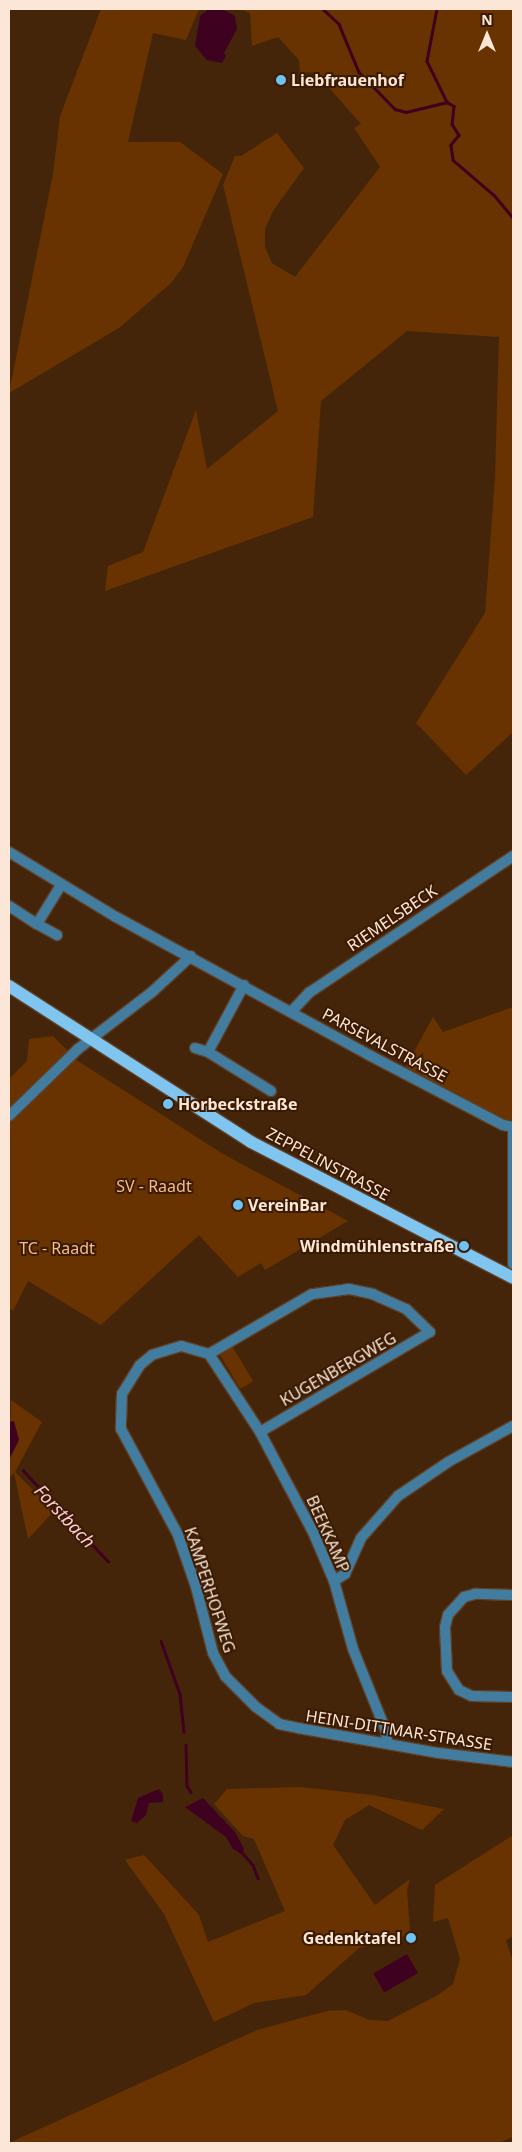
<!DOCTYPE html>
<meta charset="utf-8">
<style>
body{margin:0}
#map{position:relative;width:522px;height:2152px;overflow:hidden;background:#45250a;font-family:"Noto Sans",sans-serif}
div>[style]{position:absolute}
.green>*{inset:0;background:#683300;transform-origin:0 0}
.water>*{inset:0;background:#3f0120;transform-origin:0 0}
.stream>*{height:2.5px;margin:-1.25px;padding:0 1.25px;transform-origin:1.25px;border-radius:1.25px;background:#3f0120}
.roads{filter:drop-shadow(1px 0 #5f4027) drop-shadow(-1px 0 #5f4027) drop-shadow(0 1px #5f4027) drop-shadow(0 -1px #5f4027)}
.minor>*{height:10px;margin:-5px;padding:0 5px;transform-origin:5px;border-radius:5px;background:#427c9f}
.major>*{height:12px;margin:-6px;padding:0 6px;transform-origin:6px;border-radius:6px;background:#80c5ef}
.dots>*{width:14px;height:14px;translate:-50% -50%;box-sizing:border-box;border:2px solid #3a1b01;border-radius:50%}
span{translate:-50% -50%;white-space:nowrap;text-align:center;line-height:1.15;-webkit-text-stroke:4px #3a1b01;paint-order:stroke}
.poi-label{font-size:16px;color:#fce6d7;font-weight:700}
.left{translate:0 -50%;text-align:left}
.right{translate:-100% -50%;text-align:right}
.street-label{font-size:16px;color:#fce6d7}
.park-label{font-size:16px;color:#f7ba8f}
.water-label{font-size:18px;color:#fccadb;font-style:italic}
.frame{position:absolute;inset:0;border:10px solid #fce6d7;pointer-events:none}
.north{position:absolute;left:462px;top:10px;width:50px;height:50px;-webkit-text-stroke:4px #3a1b01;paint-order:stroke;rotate:0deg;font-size:14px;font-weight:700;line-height:20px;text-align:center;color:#fce6d7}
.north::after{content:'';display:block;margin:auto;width:18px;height:22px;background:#fce6d7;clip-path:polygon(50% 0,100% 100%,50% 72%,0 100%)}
</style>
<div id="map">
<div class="green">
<div style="clip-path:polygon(101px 9px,199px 9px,186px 40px,153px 33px,128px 142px,180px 142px,223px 174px,183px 267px,171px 283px,119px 328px,9px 393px,53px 174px,60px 116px)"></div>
<div style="clip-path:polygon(240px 9px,513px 9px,513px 732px,466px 775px,416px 723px,485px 613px,495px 478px,499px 337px,407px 331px,321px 401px,313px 517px,105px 591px,108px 566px,143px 552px,196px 410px,207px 469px,278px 411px,223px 185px,235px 156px,241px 156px,277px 133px,304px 168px,273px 211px,265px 229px,265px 247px,272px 263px,295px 277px,380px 167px,354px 128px,361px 124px,316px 73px,300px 72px,299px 60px,278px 37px,252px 46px,250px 13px)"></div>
<div style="clip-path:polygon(513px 1007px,513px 1120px,505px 1120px,405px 1068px,433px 1017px,443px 1032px)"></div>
<div style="clip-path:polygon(53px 1036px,68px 1051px,9px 1110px,9px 1079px,27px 1061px,29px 1039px)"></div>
<div style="clip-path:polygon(75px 1059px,223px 1154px,348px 1221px,265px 1270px,261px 1263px,238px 1277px,199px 1235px,101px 1325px,28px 1281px,13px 1311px,9px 1308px,9px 1123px)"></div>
<div style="left:232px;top:1346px;width:41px;height:15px;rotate:59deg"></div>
<div style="clip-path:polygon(11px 1400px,42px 1422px,15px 1472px,54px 1511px,28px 1539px,14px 1473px,9px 1478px)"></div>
<div style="clip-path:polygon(301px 1787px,372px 1795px,444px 1809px,422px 1830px,369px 1805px,345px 1820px,333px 1845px,375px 1905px,410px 1879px,407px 1890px,410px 1931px,401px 1938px,359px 1948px,306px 1995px,254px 2003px,214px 2022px,164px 1914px,125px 1860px,144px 1855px,199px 1915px,208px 1942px,285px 1911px,254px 1839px,243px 1836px,214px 1804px,227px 1789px)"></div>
<div style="clip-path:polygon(513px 1835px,513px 1936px,506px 1940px,513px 1962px,513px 2137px,498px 2143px,9px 2143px,257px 2030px,327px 2011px,345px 2010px,370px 2020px,388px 2021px,438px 1995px,453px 1984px,460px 1959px,448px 1918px,433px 1922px,435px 1885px)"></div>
</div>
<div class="water">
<div style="clip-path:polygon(209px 9px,222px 9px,235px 16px,237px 29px,224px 53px,226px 56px,222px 63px,207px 60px,195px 46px,200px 16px)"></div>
<div style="clip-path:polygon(14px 1421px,19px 1440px,9px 1460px,9px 1422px)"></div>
<div style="clip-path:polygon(159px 1789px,163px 1794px,163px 1802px,149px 1803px,146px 1815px,137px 1823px,131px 1821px,138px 1798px)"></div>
<div style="clip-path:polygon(203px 1798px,235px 1832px,244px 1849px,241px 1854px,233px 1849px,226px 1837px,185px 1807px)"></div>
<div style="left:407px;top:1954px;width:22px;height:39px;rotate:60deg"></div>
</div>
<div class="stream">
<div style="left:323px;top:9px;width:22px;rotate:43deg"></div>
<div style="left:339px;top:24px;width:52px;rotate:67.4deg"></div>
<div style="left:359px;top:72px;width:52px;rotate:45.8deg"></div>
<div style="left:395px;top:109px;width:11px;rotate:15deg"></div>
<div style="left:406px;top:112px;width:42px;rotate:-13.7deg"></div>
<div style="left:447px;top:102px;width:8px;rotate:30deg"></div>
<div style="left:454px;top:106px;width:18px;rotate:96deg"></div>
<div style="left:452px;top:124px;width:13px;rotate:58deg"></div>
<div style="left:459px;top:135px;width:13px;rotate:129deg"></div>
<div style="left:451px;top:145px;width:15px;rotate:82deg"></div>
<div style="left:453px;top:160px;width:54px;rotate:40.5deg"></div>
<div style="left:494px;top:195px;width:30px;rotate:50deg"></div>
<div style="left:437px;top:9px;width:53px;rotate:100.9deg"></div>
<div style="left:427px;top:61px;width:46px;rotate:64deg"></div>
<div style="left:23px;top:1470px;width:125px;rotate:47deg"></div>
<div style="left:161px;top:1641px;width:56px;rotate:70.3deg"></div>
<div style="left:180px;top:1694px;width:38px;rotate:84deg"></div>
<div style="left:186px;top:1745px;width:41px;rotate:88.6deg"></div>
<div style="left:187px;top:1786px;width:7px;rotate:56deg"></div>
<div style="left:240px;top:1850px;width:20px;rotate:49deg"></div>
<div style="left:253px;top:1865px;width:14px;rotate:69deg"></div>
</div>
<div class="roads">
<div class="minor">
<div style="left:9px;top:852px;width:125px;rotate:31.3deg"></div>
<div style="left:116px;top:917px;width:288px;rotate:28.6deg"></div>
<div style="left:369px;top:1055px;width:151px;rotate:27.6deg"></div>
<div style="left:503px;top:1125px;width:10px;rotate:11deg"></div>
<div style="left:9px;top:906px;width:33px;rotate:33deg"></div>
<div style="left:37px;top:924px;width:46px;rotate:-58.4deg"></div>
<div style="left:37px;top:924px;width:23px;rotate:29deg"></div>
<div style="left:292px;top:1011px;width:26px;rotate:-47deg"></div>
<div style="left:310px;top:992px;width:244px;rotate:-33.8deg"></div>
<div style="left:195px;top:1048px;width:14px;rotate:17deg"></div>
<div style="left:208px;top:1052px;width:74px;rotate:31.8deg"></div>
<div style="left:208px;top:1052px;width:76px;rotate:-61.8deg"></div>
<div style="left:9px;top:1116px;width:96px;rotate:-44.2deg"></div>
<div style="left:78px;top:1049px;width:93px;rotate:-37.6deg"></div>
<div style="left:152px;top:992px;width:53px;rotate:-42.7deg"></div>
<div style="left:513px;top:1127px;width:137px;rotate:90deg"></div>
<div style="left:209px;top:1354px;width:93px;rotate:56.8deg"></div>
<div style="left:260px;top:1432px;width:113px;rotate:62.1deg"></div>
<div style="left:313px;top:1532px;width:53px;rotate:66.8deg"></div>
<div style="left:334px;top:1581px;width:71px;rotate:74.4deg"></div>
<div style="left:353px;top:1649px;width:88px;rotate:68.1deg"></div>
<div style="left:386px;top:1731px;width:11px;rotate:85deg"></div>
<div style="left:260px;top:1432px;width:197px;rotate:-30.5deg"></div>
<div style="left:430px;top:1332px;width:33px;rotate:-136deg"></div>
<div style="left:406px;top:1309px;width:36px;rotate:-156deg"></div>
<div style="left:373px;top:1294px;width:25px;rotate:-168deg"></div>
<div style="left:349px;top:1289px;width:37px;rotate:172deg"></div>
<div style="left:312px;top:1294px;width:119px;rotate:149.8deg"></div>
<div style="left:209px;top:1354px;width:29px;rotate:-164deg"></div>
<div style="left:181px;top:1346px;width:30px;rotate:163deg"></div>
<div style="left:152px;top:1355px;width:16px;rotate:140deg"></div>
<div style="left:140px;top:1365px;width:34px;rotate:122deg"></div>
<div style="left:122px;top:1394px;width:35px;rotate:92deg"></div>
<div style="left:121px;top:1429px;width:120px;rotate:61.7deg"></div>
<div style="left:178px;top:1535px;width:55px;rotate:70.9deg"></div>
<div style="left:196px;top:1587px;width:68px;rotate:75.6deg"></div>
<div style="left:213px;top:1653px;width:26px;rotate:62deg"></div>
<div style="left:225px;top:1676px;width:44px;rotate:45deg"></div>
<div style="left:256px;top:1707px;width:29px;rotate:36deg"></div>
<div style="left:279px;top:1724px;width:19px;rotate:12deg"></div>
<div style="left:298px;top:1728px;width:143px;rotate:10.1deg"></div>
<div style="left:439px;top:1753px;width:75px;rotate:6.9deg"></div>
<div style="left:334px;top:1581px;width:13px;rotate:-32deg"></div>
<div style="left:345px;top:1574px;width:39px;rotate:-66deg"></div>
<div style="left:361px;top:1538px;width:56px;rotate:-48.6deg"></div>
<div style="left:398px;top:1496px;width:60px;rotate:-34.2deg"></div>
<div style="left:448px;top:1462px;width:74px;rotate:-29deg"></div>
<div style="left:513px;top:1595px;width:38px;rotate:-178deg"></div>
<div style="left:475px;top:1594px;width:11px;rotate:165deg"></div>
<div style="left:464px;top:1597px;width:24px;rotate:132deg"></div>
<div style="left:448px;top:1615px;width:12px;rotate:104deg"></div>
<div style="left:445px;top:1627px;width:44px;rotate:87.4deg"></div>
<div style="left:447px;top:1671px;width:22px;rotate:58deg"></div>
<div style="left:459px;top:1690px;width:14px;rotate:25deg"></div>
<div style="left:472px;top:1696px;width:41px;rotate:1.4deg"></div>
</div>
<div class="major">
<div style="left:9px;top:986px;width:288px;rotate:32.8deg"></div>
<div style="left:251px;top:1142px;width:295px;rotate:27.4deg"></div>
</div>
</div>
<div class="dots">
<div style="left:281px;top:80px;background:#6fc2f4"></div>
<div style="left:168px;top:1104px;background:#6fc2f4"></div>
<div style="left:238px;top:1205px;background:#6fc2f4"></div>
<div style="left:464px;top:1246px;background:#6fc2f4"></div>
<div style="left:411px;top:1938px;background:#6fc2f4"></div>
</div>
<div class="poi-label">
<span class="left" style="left:291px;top:80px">Liebfrauenhof</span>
<span class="left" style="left:178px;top:1104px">Horbeckstraße</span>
<span class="left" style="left:248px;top:1205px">VereinBar</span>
<span class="right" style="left:454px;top:1246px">Windmühlenstraße</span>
<span class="right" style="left:401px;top:1938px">Gedenktafel</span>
</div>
<div class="street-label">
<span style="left:392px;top:918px;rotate:-34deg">RIEMELSBECK</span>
<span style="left:385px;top:1045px;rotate:28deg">PARSEVALSTRASSE</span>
<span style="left:328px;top:1164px;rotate:28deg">ZEPPELINSTRASSE</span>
<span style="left:338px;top:1369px;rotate:-30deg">KUGENBERGWEG</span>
<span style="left:328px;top:1534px;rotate:66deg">BEEKKAMP</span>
<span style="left:210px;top:1590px;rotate:72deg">KAMPERHOFWEG</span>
<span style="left:399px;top:1730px;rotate:9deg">HEINI-DITTMAR-STRASSE</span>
</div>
<div class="park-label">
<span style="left:154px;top:1186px">SV - Raadt</span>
<span style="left:57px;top:1248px">TC - Raadt</span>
</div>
<div class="water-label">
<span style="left:65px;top:1516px;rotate:47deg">Forstbach</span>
</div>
<div class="frame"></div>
<div class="north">N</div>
</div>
